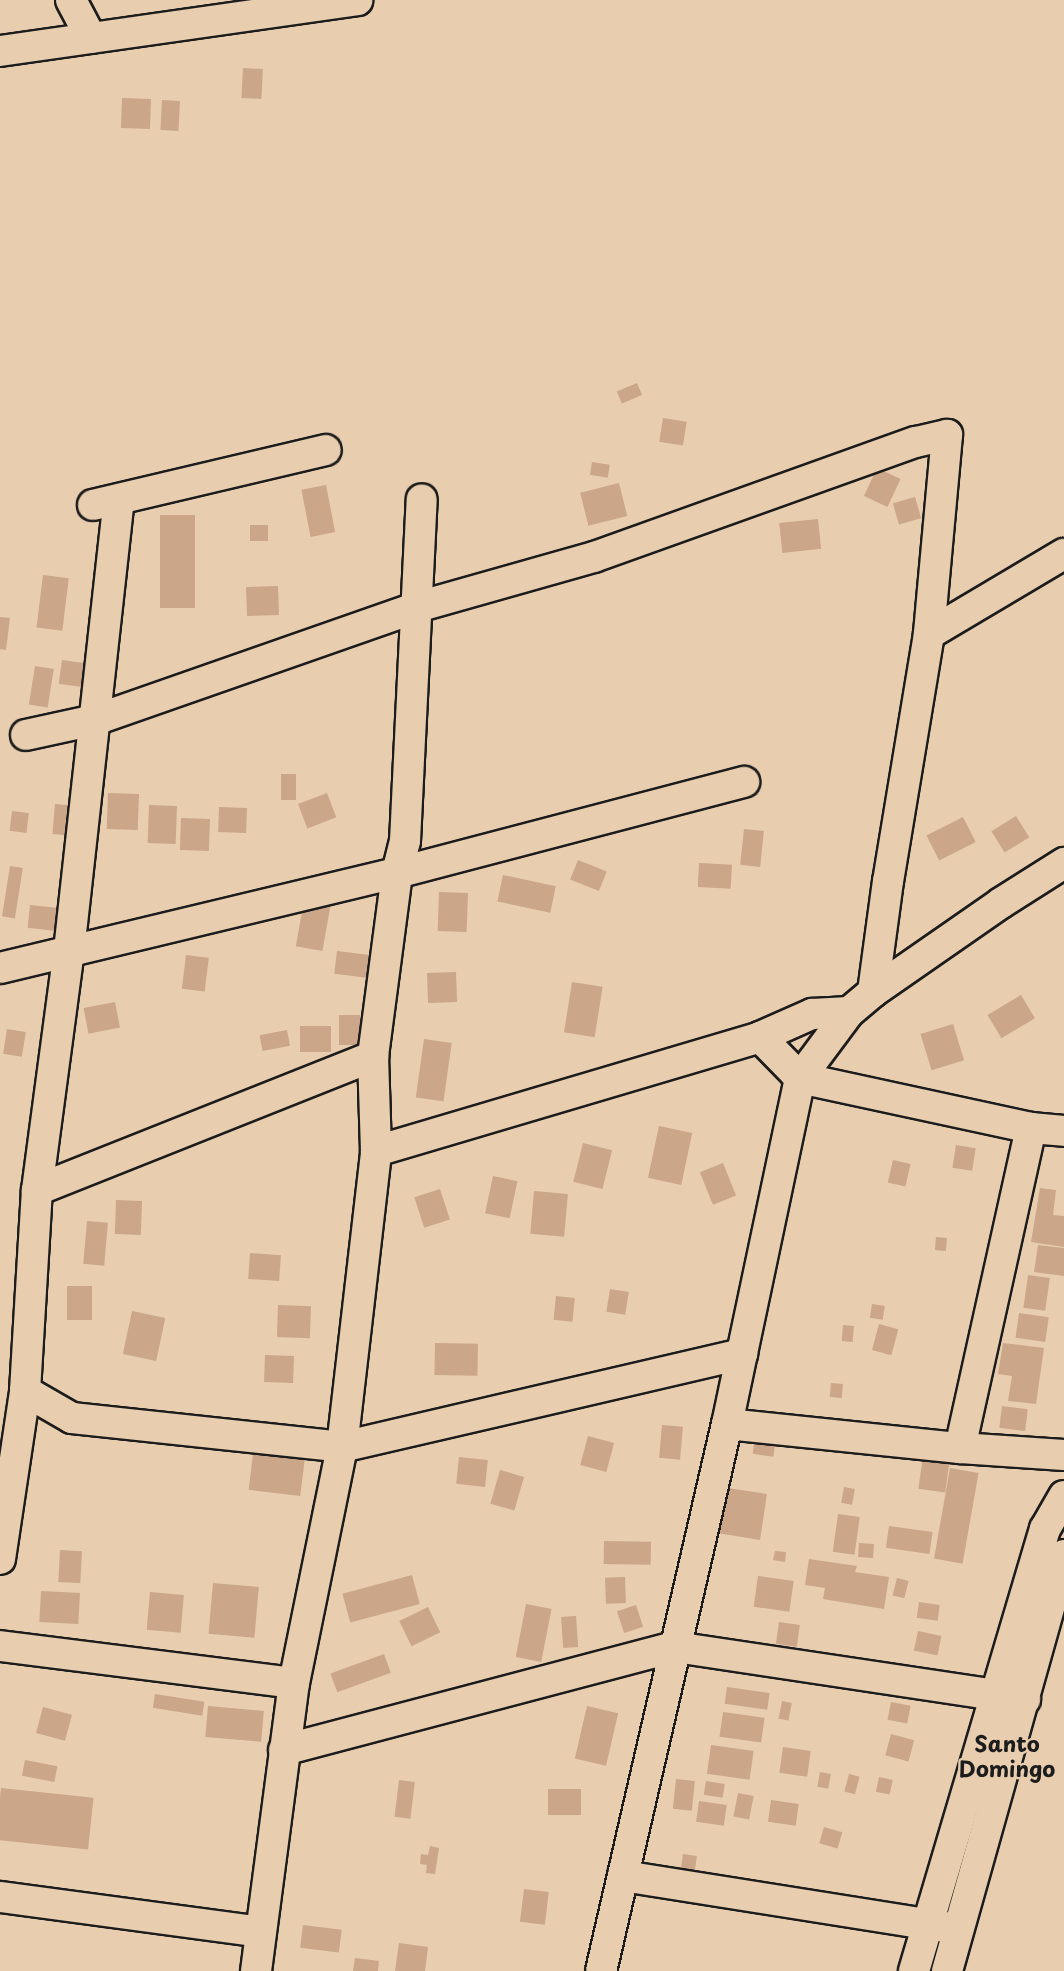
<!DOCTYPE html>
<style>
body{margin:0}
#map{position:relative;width:1064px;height:1971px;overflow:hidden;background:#e8cdaf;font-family:"Playpen Sans",sans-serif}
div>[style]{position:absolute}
.building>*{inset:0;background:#cba689;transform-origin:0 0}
.roads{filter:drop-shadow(2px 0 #1c1c1c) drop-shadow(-2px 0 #1c1c1c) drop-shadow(0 2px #1c1c1c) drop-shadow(0 -2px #1c1c1c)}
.minor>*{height:30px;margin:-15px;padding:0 15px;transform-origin:15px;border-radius:15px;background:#e8cdaf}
span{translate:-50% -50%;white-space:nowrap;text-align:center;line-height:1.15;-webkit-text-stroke:4.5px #e8cdaf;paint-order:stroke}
.district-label{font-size:22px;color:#1c1c1c;font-weight:700}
</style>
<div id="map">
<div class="building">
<div style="left:243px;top:68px;width:20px;height:30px;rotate:3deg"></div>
<div style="left:122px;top:98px;width:29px;height:30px;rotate:2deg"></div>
<div style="left:162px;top:100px;width:18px;height:30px;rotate:3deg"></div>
<div style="left:637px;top:383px;width:13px;height:22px;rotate:67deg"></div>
<div style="left:663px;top:418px;width:24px;height:24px;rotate:9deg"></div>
<div style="left:592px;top:462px;width:18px;height:13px;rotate:9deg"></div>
<div style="left:877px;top:468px;width:26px;height:31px;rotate:25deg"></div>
<div style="left:619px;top:483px;width:34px;height:40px;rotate:76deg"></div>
<div style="left:326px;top:485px;width:48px;height:25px;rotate:79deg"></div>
<div style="left:915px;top:497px;width:22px;height:23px;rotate:74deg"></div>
<div style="left:160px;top:515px;width:35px;height:93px"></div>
<div style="left:818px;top:519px;width:30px;height:39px;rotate:84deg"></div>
<div style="left:250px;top:525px;width:18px;height:16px"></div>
<div style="left:43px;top:575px;width:26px;height:53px;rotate:7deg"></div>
<div style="left:278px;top:586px;width:29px;height:32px;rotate:88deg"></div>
<div style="clip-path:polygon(0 617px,10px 618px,6px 650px,0 649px)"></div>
<div style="left:62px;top:660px;width:29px;height:24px;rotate:8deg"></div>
<div style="left:35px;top:666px;width:19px;height:39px;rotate:9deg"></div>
<div style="left:281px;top:774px;width:15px;height:26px"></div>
<div style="left:108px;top:793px;width:31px;height:36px;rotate:2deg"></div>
<div style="left:327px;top:793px;width:26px;height:31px;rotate:69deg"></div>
<div style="left:55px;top:804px;width:23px;height:30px;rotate:5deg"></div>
<div style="left:149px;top:805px;width:28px;height:38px;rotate:2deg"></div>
<div style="left:219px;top:807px;width:28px;height:25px;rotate:2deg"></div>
<div style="left:12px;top:811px;width:17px;height:20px;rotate:7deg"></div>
<div style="left:1016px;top:816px;width:25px;height:29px;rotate:58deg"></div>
<div style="left:963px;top:817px;width:28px;height:41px;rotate:63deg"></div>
<div style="left:181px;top:818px;width:29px;height:32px;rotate:2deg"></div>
<div style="left:744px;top:829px;width:20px;height:36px;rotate:6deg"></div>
<div style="left:578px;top:860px;width:31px;height:21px;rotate:22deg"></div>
<div style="left:699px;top:863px;width:33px;height:24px;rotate:3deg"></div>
<div style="left:10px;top:866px;width:13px;height:51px;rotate:9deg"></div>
<div style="left:503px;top:875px;width:54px;height:27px;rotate:12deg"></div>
<div style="left:439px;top:892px;width:29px;height:39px;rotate:2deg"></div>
<div style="left:304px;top:900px;width:27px;height:47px;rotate:10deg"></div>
<div style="left:30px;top:905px;width:27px;height:23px;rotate:6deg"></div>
<div style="left:337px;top:951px;width:35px;height:23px;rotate:7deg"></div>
<div style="left:186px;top:955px;width:23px;height:34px;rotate:7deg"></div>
<div style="left:456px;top:972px;width:30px;height:29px;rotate:88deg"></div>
<div style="left:572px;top:982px;width:31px;height:51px;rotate:9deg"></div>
<div style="left:1021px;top:995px;width:27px;height:39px;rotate:59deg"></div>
<div style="left:115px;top:1002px;width:26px;height:32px;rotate:79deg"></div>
<div style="left:339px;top:1015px;width:21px;height:30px"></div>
<div style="left:953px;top:1024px;width:38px;height:34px;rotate:73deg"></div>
<div style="left:300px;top:1026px;width:31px;height:26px"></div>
<div style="left:7px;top:1029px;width:19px;height:25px;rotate:9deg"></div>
<div style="left:287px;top:1030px;width:16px;height:28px;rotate:79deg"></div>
<div style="left:424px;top:1039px;width:28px;height:59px;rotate:8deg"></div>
<div style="left:659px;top:1126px;width:34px;height:53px;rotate:12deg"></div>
<div style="left:583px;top:1143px;width:30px;height:40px;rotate:14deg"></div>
<div style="left:956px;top:1145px;width:20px;height:23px;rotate:9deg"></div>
<div style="left:893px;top:1160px;width:18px;height:23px;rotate:13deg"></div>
<div style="left:723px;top:1163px;width:35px;height:25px;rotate:68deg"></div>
<div style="left:493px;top:1176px;width:25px;height:38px;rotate:12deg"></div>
<div style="clip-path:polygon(1040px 1188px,1056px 1190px,1053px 1215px,1064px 1216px,1064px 1247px,1031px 1242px)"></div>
<div style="left:440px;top:1189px;width:32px;height:27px;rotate:72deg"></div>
<div style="left:534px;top:1191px;width:34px;height:43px;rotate:5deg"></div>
<div style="left:116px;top:1200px;width:26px;height:34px;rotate:2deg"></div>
<div style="left:87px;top:1221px;width:21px;height:43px;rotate:5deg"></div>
<div style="left:936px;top:1237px;width:11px;height:13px;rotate:5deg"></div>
<div style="clip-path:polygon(1038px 1245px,1064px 1248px,1064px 1276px,1034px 1272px)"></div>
<div style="left:250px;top:1253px;width:31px;height:26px;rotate:4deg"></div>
<div style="left:1028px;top:1275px;width:22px;height:33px;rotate:8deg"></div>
<div style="left:92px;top:1286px;width:34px;height:25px;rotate:90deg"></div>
<div style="left:610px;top:1289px;width:19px;height:23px;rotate:9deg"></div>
<div style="left:556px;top:1296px;width:19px;height:24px;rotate:6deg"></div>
<div style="left:872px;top:1304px;width:13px;height:14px;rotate:9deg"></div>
<div style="left:278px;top:1305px;width:33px;height:32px;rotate:2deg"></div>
<div style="left:132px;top:1311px;width:34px;height:44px;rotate:12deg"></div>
<div style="left:1019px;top:1313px;width:30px;height:25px;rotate:8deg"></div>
<div style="left:879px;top:1324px;width:20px;height:27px;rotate:15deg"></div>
<div style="left:843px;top:1325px;width:11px;height:16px;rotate:5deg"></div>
<div style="left:435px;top:1343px;width:43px;height:32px;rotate:1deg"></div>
<div style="clip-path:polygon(1003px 1343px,1044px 1348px,1036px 1404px,1008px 1401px,1012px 1376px,998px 1374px)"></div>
<div style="left:265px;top:1355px;width:29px;height:27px;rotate:2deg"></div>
<div style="left:831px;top:1383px;width:12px;height:14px;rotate:5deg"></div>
<div style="left:1002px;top:1406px;width:26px;height:22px;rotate:7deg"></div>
<div style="left:662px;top:1425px;width:21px;height:33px;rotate:5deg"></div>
<div style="left:588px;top:1436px;width:27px;height:30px;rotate:15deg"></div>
<div style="left:755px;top:1437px;width:21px;height:17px;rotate:8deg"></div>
<div style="left:253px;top:1454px;width:52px;height:36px;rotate:7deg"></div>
<div style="left:923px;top:1456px;width:27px;height:33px;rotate:8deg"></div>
<div style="left:459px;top:1457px;width:29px;height:27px;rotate:6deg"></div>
<div style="left:950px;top:1468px;width:29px;height:92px;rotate:10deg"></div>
<div style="left:500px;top:1470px;width:25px;height:35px;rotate:16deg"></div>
<div style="left:844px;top:1487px;width:11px;height:16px;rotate:10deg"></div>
<div style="clip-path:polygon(728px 1488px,767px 1494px,760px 1540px,717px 1533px,720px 1513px,724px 1514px)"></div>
<div style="left:838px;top:1514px;width:22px;height:38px;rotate:8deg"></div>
<div style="left:889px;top:1526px;width:44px;height:22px;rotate:8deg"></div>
<div style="left:604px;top:1541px;width:47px;height:23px;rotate:1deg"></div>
<div style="left:859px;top:1543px;width:15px;height:14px;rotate:4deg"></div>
<div style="left:60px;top:1550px;width:22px;height:32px;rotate:3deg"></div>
<div style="clip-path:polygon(775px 1551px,786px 1552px,785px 1562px,773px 1560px)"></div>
<div style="clip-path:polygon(809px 1559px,857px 1566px,855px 1572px,889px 1577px,884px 1609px,823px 1599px,825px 1588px,805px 1585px)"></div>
<div style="left:412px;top:1575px;width:30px;height:72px;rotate:75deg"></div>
<div style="left:758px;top:1576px;width:36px;height:31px;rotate:8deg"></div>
<div style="left:625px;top:1577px;width:26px;height:20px;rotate:88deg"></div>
<div style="left:897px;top:1578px;width:12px;height:18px;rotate:14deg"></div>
<div style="left:213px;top:1583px;width:46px;height:51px;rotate:5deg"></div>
<div style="left:41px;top:1591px;width:39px;height:31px;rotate:3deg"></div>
<div style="left:150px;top:1592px;width:34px;height:38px;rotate:5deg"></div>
<div style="left:919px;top:1602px;width:21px;height:16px;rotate:8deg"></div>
<div style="left:526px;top:1604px;width:26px;height:54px;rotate:11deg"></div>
<div style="left:636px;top:1605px;width:23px;height:20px;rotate:72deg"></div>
<div style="left:428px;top:1607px;width:28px;height:32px;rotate:64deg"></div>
<div style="left:576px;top:1616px;width:31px;height:15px;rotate:86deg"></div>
<div style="left:779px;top:1622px;width:21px;height:22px;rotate:8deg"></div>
<div style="left:918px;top:1631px;width:24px;height:20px;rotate:12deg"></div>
<div style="left:384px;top:1654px;width:20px;height:57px;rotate:70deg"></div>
<div style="left:727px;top:1687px;width:43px;height:17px;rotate:8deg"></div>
<div style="left:155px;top:1694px;width:50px;height:14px;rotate:9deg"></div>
<div style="left:782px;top:1701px;width:10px;height:18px;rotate:11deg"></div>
<div style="left:891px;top:1702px;width:20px;height:18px;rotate:11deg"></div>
<div style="left:208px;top:1706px;width:56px;height:31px;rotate:5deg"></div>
<div style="left:587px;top:1706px;width:32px;height:54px;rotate:13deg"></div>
<div style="left:43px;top:1707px;width:30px;height:27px;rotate:15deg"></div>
<div style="left:723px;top:1712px;width:42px;height:25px;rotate:8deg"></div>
<div style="left:891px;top:1734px;width:24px;height:22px;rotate:15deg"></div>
<div style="left:711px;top:1745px;width:43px;height:29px;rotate:8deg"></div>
<div style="left:783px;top:1747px;width:28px;height:26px;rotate:8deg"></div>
<div style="left:25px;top:1760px;width:33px;height:16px;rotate:11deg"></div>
<div style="left:820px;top:1772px;width:11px;height:15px;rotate:10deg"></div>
<div style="left:849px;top:1774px;width:11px;height:18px;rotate:15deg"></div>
<div style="left:879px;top:1777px;width:14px;height:15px;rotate:12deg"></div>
<div style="left:676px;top:1779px;width:19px;height:30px;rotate:6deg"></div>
<div style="left:399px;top:1780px;width:16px;height:37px;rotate:7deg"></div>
<div style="left:706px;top:1781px;width:19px;height:14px;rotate:9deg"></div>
<div style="left:1px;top:1788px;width:93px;height:52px;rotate:6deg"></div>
<div style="left:548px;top:1789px;width:33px;height:26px"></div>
<div style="left:738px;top:1793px;width:16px;height:24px;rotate:11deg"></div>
<div style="left:771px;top:1800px;width:28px;height:22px;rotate:8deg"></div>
<div style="left:699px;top:1801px;width:28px;height:21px;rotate:8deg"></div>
<div style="left:824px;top:1827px;width:19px;height:17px;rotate:16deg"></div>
<div style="clip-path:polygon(430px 1846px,439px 1848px,435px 1874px,426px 1873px,427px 1865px,420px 1864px,421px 1854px,428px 1855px)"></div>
<div style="left:683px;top:1854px;width:14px;height:24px;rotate:8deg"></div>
<div style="left:524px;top:1889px;width:25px;height:33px;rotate:7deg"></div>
<div style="left:303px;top:1925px;width:39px;height:23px;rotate:7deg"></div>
<div style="clip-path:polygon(399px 1943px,428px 1947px,425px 1971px,395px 1971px)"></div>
<div style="clip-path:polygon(355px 1958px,379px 1961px,378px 1971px,353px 1971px)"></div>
</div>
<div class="roads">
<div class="minor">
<div style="left:71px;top:0;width:43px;rotate:62.2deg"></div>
<div style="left:0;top:51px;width:361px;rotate:-8.1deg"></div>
<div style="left:93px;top:505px;width:239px;rotate:-13.3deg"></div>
<div style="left:929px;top:634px;width:157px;rotate:-30.7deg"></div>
<div style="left:26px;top:735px;width:71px;rotate:-12.3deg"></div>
<div style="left:95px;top:720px;width:341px;rotate:-19.3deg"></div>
<div style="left:417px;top:607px;width:184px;rotate:-15.8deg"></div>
<div style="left:594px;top:557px;width:342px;rotate:-19.7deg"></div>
<div style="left:916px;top:442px;width:32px;rotate:-13deg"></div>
<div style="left:947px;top:435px;width:200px;rotate:95.2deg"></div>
<div style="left:929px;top:634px;width:250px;rotate:99.4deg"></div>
<div style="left:888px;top:881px;width:112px;rotate:97.7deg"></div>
<div style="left:873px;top:992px;width:31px;rotate:140deg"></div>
<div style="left:849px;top:1012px;width:82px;rotate:126.6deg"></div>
<div style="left:800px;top:1078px;width:354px;rotate:101.9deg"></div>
<div style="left:727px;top:1424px;width:561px;rotate:102.97deg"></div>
<div style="left:0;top:968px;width:408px;rotate:-13.5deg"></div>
<div style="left:397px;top:873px;width:359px;rotate:-14.7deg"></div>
<div style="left:873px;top:992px;width:156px;rotate:-34.8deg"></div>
<div style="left:1001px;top:903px;width:75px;rotate:-32.4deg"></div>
<div style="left:760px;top:1037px;width:57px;rotate:45.7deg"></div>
<div style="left:800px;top:1078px;width:236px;rotate:12.2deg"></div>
<div style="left:1031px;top:1128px;width:33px;rotate:5deg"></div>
<div style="left:376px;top:1151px;width:401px;rotate:-16.5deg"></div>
<div style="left:760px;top:1037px;width:57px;rotate:-23.9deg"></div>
<div style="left:812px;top:1014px;width:37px;rotate:-3deg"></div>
<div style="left:37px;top:1190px;width:362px;rotate:-21.7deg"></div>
<div style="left:25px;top:1391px;width:54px;rotate:29.9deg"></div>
<div style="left:72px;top:1418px;width:272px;rotate:6.1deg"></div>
<div style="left:342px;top:1447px;width:411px;rotate:-13.1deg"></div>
<div style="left:727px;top:1424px;width:234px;rotate:5.9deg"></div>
<div style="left:960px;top:1448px;width:104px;rotate:3.9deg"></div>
<div style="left:960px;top:1448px;width:328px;rotate:-77.5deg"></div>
<div style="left:0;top:1559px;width:170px;rotate:-81.5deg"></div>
<div style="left:25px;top:1391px;width:201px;rotate:-86.6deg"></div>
<div style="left:37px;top:1190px;width:241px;rotate:-82.4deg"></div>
<div style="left:69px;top:951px;width:454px;rotate:-83.7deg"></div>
<div style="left:0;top:1646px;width:296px;rotate:7.2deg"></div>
<div style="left:284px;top:1750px;width:404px;rotate:-14.8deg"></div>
<div style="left:675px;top:1647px;width:354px;rotate:8.5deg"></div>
<div style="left:623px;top:1876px;width:327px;rotate:9deg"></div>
<div style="left:0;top:1897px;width:263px;rotate:7.6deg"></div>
<div style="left:256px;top:1971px;width:290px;rotate:-82.5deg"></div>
<div style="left:294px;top:1683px;width:241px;rotate:-78.5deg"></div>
<div style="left:342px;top:1447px;width:298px;rotate:-83.4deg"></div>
<div style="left:376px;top:1151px;width:95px;rotate:-91.8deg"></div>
<div style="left:373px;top:1056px;width:185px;rotate:-82.5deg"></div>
<div style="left:397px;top:873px;width:33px;rotate:-76deg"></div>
<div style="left:405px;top:841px;width:342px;rotate:-87.2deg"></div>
<div style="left:914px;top:1971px;width:461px;rotate:-73.5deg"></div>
<div style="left:1045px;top:1529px;width:38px;rotate:-60deg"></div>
<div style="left:947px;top:1971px;width:432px;rotate:-74.3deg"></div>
</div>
</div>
<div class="district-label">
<span style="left:1007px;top:1755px">Santo<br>Domingo</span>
</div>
</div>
